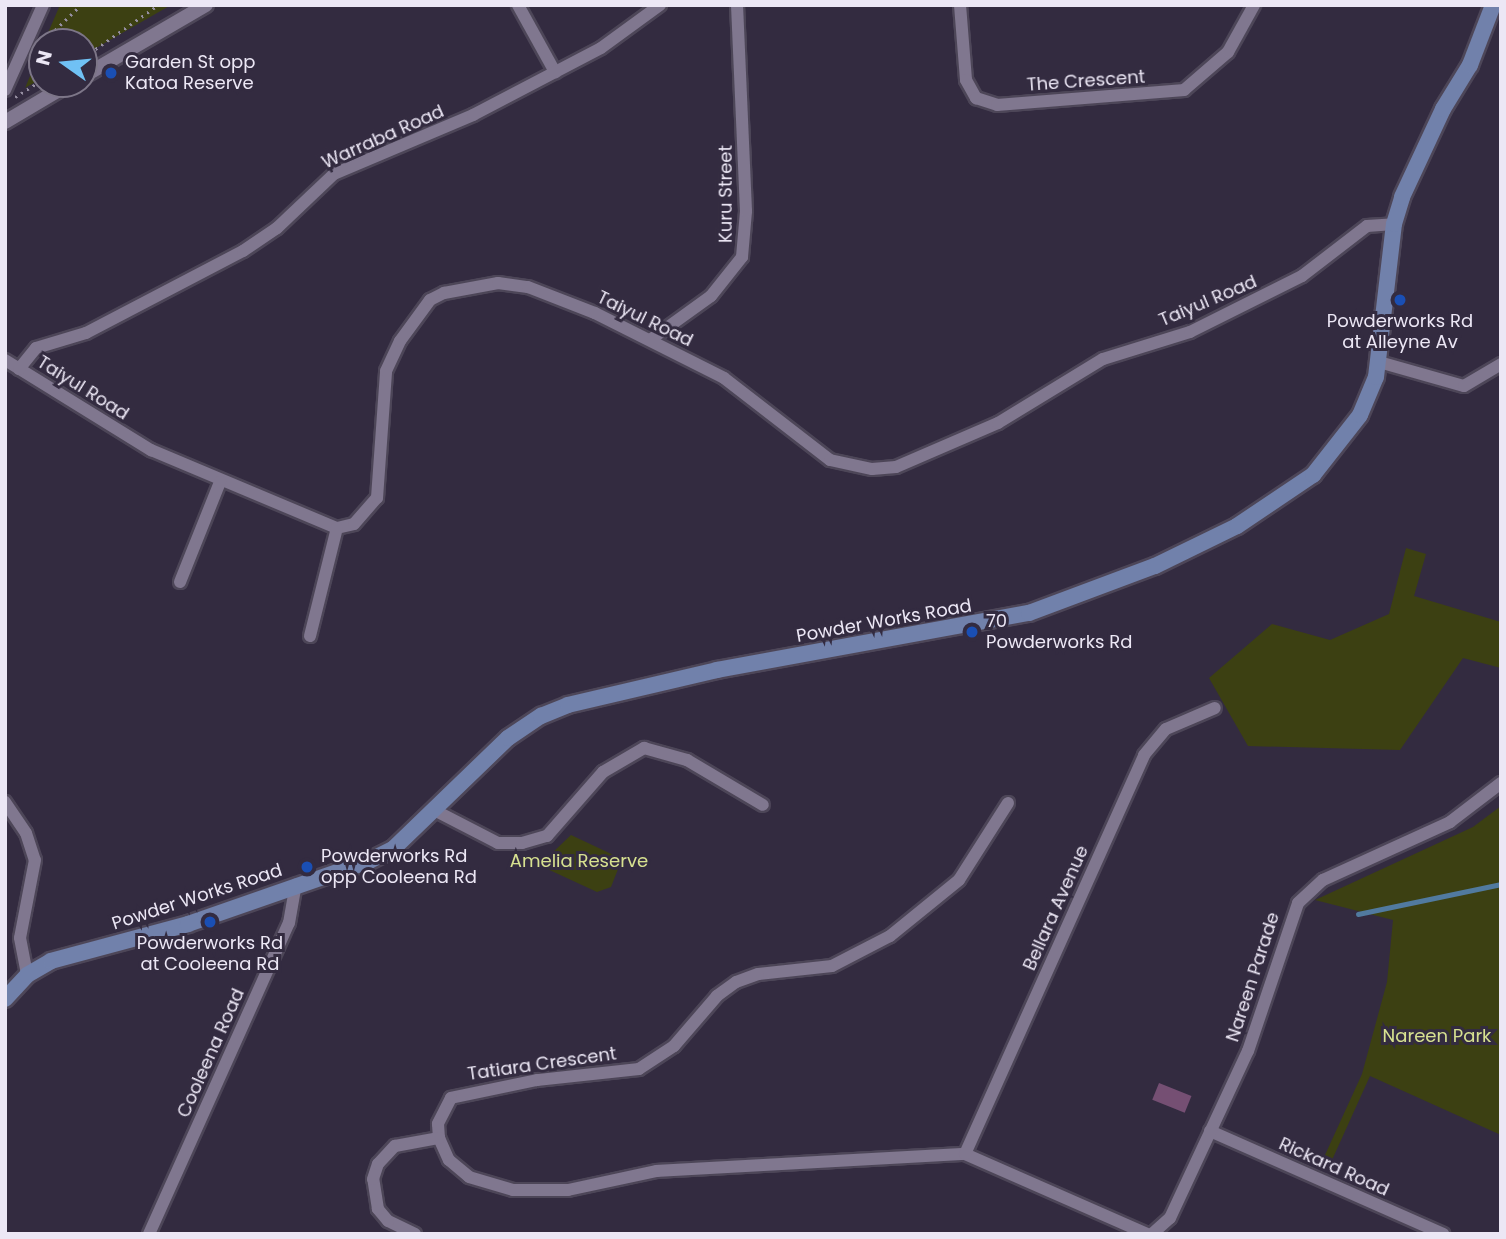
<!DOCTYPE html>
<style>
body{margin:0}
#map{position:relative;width:1506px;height:1239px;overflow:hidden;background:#332b40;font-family:Poppins,sans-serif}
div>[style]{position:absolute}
.green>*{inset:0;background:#3c4012}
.stream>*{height:4.5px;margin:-2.25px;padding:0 2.25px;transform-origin:2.25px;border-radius:2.25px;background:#517a9f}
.building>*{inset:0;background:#754f73;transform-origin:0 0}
.path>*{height:2.5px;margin-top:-1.25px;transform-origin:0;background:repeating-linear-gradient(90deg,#968fa1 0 2px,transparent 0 7px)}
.roads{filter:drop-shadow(2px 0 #4d4658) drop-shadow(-2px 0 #4d4658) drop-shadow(0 2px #4d4658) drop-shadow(0 -2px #4d4658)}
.minor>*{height:12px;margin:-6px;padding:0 6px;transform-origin:6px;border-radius:6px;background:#80778f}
.tertiary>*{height:14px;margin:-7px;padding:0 7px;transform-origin:7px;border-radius:7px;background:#80778f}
.secondary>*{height:16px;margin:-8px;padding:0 8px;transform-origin:8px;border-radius:8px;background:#7181ab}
.dots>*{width:19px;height:19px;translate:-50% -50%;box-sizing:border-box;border:4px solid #332b40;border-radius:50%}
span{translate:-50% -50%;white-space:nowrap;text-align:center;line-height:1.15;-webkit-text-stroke:6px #332b40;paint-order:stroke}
.poi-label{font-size:18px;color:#ece7f5}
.left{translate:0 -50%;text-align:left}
.street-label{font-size:18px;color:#ece7f5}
.park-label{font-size:18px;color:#d7e190}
.frame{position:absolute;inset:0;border:7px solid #ece7f5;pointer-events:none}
.north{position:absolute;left:28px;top:28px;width:70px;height:70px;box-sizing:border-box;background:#332b40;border:2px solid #7d7688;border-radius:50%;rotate:285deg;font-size:19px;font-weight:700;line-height:28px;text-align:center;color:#ece7f5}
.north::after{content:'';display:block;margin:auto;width:24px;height:32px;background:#70c1f4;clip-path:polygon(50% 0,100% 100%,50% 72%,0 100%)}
</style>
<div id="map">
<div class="green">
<div style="clip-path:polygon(60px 5px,171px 5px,84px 55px,84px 42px,44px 42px)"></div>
<div style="clip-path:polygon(42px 48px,42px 78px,25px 88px)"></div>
<div style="clip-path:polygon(1406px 548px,1426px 554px,1414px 596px,1501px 622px,1501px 668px,1463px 658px,1400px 750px,1248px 746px,1209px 678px,1272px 624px,1330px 640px,1389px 614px)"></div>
<div style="clip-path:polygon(1501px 806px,1501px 1135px,1370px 1076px,1332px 1160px,1325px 1155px,1362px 1074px,1387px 982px,1393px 920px,1315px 900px,1473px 827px)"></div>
<div style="clip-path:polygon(571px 835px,622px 859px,611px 887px,597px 892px,530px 861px,549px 856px)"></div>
</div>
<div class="stream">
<div style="left:1358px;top:914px;width:146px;rotate:-11.8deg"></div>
</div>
<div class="building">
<div style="left:1159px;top:1083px;width:35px;height:18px;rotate:22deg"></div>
</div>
<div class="path">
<div style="left:51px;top:42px;width:13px;rotate:-72deg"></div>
<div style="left:55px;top:30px;width:36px;rotate:-44deg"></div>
<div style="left:84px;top:57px;width:90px;rotate:-35.1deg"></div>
<div style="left:40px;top:82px;width:16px;rotate:-83deg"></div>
<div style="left:15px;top:97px;width:32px;rotate:-32deg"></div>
</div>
<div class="roads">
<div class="minor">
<div style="left:518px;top:5px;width:77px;rotate:61.1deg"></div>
<div style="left:960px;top:5px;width:75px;rotate:85.4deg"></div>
<div style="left:966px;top:80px;width:21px;rotate:61deg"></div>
<div style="left:976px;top:98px;width:22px;rotate:18deg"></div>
<div style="left:997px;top:105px;width:188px;rotate:-4.6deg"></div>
<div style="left:1184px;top:90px;width:58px;rotate:-40.8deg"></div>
<div style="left:1228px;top:52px;width:54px;rotate:-61deg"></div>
<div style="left:5px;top:90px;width:93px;rotate:-65.9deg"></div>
<div style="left:650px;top:340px;width:75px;rotate:-35.8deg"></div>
<div style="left:711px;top:296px;width:50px;rotate:-51.5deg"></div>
<div style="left:742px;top:257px;width:46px;rotate:-85deg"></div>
<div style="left:746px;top:211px;width:206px;rotate:-92.5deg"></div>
<div style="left:5px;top:360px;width:172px;rotate:31.7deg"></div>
<div style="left:151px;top:450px;width:202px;rotate:22.8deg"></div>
<div style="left:337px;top:528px;width:17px;rotate:-13deg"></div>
<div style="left:354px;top:524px;width:35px;rotate:-49deg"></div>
<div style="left:377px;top:498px;width:127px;rotate:-85.9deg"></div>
<div style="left:386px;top:371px;width:33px;rotate:-65deg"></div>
<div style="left:400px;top:341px;width:51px;rotate:-53.8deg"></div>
<div style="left:430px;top:300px;width:16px;rotate:-27deg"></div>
<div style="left:444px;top:293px;width:55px;rotate:-10.5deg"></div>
<div style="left:498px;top:283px;width:30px;rotate:8deg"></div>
<div style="left:528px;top:287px;width:72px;rotate:21.2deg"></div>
<div style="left:595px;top:313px;width:144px;rotate:26.7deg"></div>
<div style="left:724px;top:378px;width:134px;rotate:37.7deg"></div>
<div style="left:830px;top:460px;width:43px;rotate:12.1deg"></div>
<div style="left:872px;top:469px;width:24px;rotate:-5deg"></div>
<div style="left:896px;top:467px;width:111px;rotate:-23.3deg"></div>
<div style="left:998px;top:423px;width:123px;rotate:-31.4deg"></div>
<div style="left:1103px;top:359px;width:91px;rotate:-17.2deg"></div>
<div style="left:1190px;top:332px;width:125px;rotate:-26.6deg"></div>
<div style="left:1302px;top:276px;width:82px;rotate:-37.6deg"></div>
<div style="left:1367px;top:226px;width:27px;rotate:-4deg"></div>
<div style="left:1379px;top:362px;width:88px;rotate:15.8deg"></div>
<div style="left:1464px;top:386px;width:43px;rotate:-30.7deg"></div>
<div style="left:19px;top:369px;width:27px;rotate:-51deg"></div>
<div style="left:36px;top:348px;width:52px;rotate:-16.7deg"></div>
<div style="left:86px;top:333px;width:177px;rotate:-27.6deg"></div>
<div style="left:243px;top:251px;width:41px;rotate:-34.1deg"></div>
<div style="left:277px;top:228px;width:79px;rotate:-43.5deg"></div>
<div style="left:334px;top:174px;width:151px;rotate:-23deg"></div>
<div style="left:473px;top:115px;width:144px;rotate:-27.6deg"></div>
<div style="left:601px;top:48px;width:73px;rotate:-36.1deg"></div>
<div style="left:180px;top:582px;width:108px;rotate:-68.2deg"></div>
<div style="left:310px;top:636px;width:111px;rotate:-76deg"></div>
<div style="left:5px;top:802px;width:37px;rotate:56deg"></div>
<div style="left:26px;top:833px;width:28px;rotate:72deg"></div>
<div style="left:35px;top:860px;width:79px;rotate:100.9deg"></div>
<div style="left:20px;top:938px;width:38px;rotate:79deg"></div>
<div style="left:1008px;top:803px;width:91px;rotate:122.5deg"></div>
<div style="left:959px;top:880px;width:89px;rotate:140.9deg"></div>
<div style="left:890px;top:936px;width:65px;rotate:152.7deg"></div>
<div style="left:832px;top:966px;width:74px;rotate:173.8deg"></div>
<div style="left:758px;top:974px;width:23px;rotate:160deg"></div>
<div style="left:736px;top:982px;width:24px;rotate:144deg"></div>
<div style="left:717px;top:996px;width:66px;rotate:130.7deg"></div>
<div style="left:674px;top:1046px;width:42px;rotate:146.7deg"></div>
<div style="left:639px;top:1069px;width:103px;rotate:173.8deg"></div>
<div style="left:537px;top:1080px;width:88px;rotate:168.2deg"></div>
<div style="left:451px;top:1098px;width:29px;rotate:117deg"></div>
<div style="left:438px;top:1124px;width:14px;rotate:86deg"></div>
<div style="left:439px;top:1138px;width:24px;rotate:66deg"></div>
<div style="left:449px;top:1160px;width:26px;rotate:40deg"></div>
<div style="left:469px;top:1177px;width:46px;rotate:16.5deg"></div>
<div style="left:513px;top:1190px;width:55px"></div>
<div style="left:568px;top:1190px;width:91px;rotate:-12.1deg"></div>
<div style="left:657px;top:1171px;width:308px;rotate:-3.2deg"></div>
<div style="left:965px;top:1154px;width:199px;rotate:23.7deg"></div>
<div style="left:434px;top:810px;width:72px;rotate:27.3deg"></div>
<div style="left:498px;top:843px;width:24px"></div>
<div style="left:522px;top:843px;width:26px;rotate:-16deg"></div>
<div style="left:547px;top:836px;width:85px;rotate:-48.8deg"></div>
<div style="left:603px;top:772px;width:48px;rotate:-30.3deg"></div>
<div style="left:644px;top:748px;width:45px;rotate:15.6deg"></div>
<div style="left:687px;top:760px;width:88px;rotate:30.6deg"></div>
<div style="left:1210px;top:1131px;width:255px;rotate:23.8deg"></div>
<div style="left:965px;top:1154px;width:437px;rotate:-65.8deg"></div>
<div style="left:1144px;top:755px;width:34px;rotate:-50deg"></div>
<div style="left:1166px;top:729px;width:53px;rotate:-23.2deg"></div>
<div style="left:149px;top:1234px;width:341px;rotate:-65.8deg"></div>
<div style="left:289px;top:923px;width:39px;rotate:-80deg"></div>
<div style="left:415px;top:1234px;width:30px;rotate:-154deg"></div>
<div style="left:388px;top:1221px;width:16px;rotate:-130deg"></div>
<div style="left:378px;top:1209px;width:30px;rotate:-99deg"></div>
<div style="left:373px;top:1179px;width:16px;rotate:-72deg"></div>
<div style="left:378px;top:1164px;width:25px;rotate:-47deg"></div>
<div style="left:395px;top:1146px;width:45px;rotate:-10.3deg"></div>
<div style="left:1152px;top:1234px;width:24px;rotate:-42deg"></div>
<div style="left:1170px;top:1218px;width:184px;rotate:-65deg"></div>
<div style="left:1248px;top:1051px;width:156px;rotate:-71.3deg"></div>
<div style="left:1298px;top:903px;width:34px;rotate:-43deg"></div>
<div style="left:1323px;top:880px;width:140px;rotate:-24.5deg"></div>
<div style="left:1450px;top:822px;width:64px;rotate:-37.4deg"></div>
</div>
<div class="tertiary">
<div style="left:84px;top:76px;width:141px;rotate:-30.2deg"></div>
<div style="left:5px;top:122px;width:74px;rotate:-30.7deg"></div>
</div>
<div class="secondary">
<div style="left:5px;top:999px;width:33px;rotate:-47deg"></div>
<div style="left:27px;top:975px;width:28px;rotate:-30deg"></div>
<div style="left:51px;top:961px;width:142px;rotate:-15.1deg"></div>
<div style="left:188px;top:924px;width:192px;rotate:-19.2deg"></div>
<div style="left:369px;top:861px;width:28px;rotate:-27deg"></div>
<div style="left:394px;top:848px;width:158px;rotate:-44deg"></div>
<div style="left:508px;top:738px;width:40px;rotate:-34deg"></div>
<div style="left:541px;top:716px;width:29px;rotate:-22deg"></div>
<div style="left:568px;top:705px;width:153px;rotate:-13.2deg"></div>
<div style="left:717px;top:670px;width:317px;rotate:-10.4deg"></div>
<div style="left:1029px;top:613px;width:134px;rotate:-20.5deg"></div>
<div style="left:1155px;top:566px;width:91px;rotate:-26deg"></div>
<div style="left:1237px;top:526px;width:92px;rotate:-33.9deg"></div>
<div style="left:1313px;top:475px;width:76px;rotate:-51.9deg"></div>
<div style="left:1360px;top:415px;width:41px;rotate:-67.2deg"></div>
<div style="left:1376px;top:377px;width:154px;rotate:-83.3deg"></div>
<div style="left:1394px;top:224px;width:28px;rotate:-73deg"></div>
<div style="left:1402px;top:197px;width:97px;rotate:-65deg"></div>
<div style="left:1443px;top:109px;width:52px;rotate:-58.5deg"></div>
<div style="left:1470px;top:65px;width:64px;rotate:-69deg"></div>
</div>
</div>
<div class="dots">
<div style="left:111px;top:73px;background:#1a4fb4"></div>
<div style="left:1400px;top:300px;background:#1a4fb4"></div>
<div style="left:972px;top:632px;background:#1a4fb4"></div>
<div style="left:307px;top:867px;background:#1a4fb4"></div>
<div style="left:210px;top:922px;background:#1a4fb4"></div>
</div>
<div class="poi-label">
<span class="left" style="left:125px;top:73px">Garden St opp<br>Katoa Reserve</span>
<span style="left:1400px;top:332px">Powderworks Rd<br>at Alleyne Av</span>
<span class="left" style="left:986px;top:632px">70<br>Powderworks Rd</span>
<span class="left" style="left:321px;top:867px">Powderworks Rd<br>opp Cooleena Rd</span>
<span style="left:210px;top:954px">Powderworks Rd<br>at Cooleena Rd</span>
</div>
<div class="street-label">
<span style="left:1086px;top:81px;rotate:-4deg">The Crescent</span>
<span style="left:383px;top:137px;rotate:-24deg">Warraba Road</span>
<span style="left:726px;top:194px;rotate:-90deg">Kuru Street</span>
<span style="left:1208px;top:301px;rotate:-23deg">Taiyul Road</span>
<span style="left:645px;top:319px;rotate:26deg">Taiyul Road</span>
<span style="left:83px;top:388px;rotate:32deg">Taiyul Road</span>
<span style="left:884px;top:621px;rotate:-10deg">Powder Works Road</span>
<span style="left:197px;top:897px;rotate:-18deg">Powder Works Road</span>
<span style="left:1056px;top:908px;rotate:-66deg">Bellara Avenue</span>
<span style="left:1253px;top:977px;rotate:-72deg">Nareen Parade</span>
<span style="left:211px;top:1053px;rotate:-66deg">Cooleena Road</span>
<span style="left:542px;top:1064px;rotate:-8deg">Tatiara Crescent</span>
<span style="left:1334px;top:1167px;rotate:24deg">Rickard Road</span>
</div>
<div class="park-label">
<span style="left:579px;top:861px">Amelia Reserve</span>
<span style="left:1437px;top:1036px">Nareen Park</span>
</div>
<div class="frame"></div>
<div class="north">N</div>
</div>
